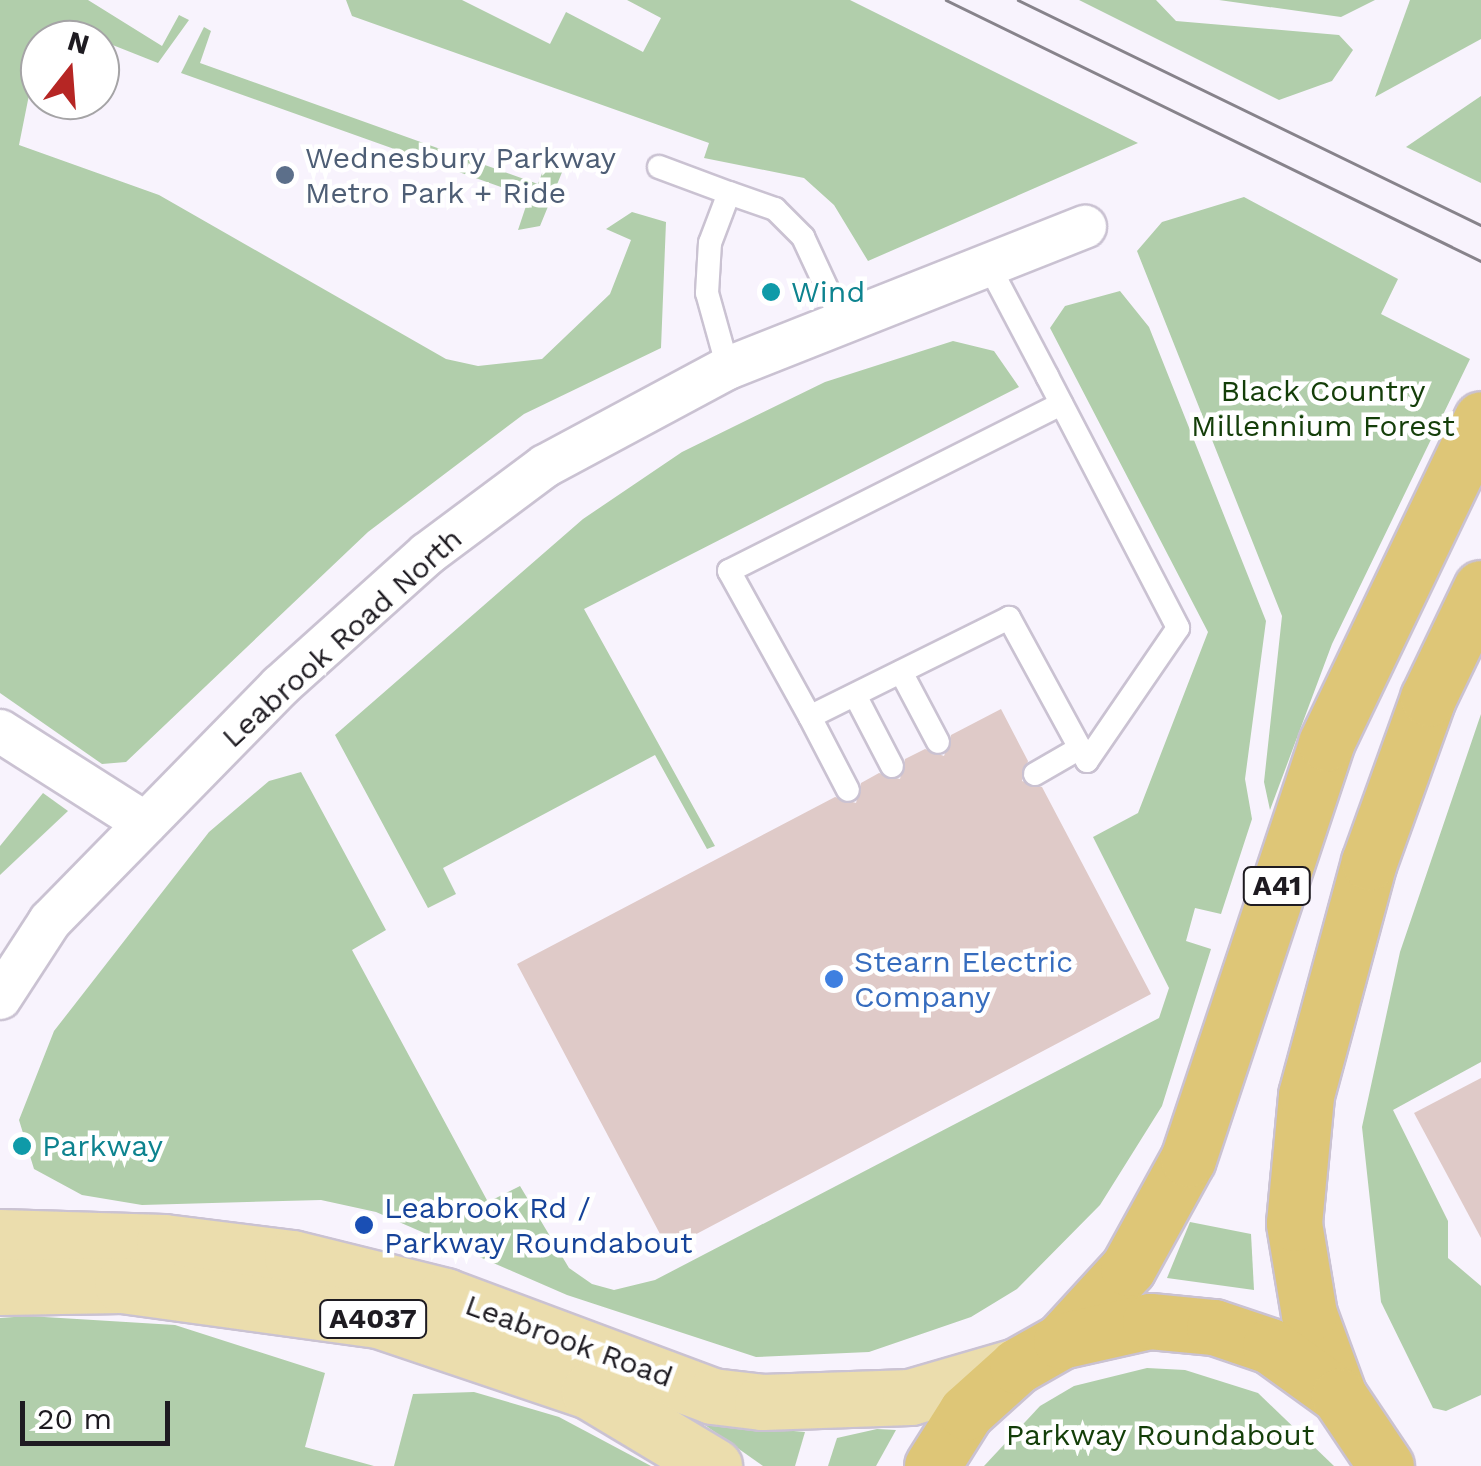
<!DOCTYPE html>
<style>
body{margin:0}
#map{position:relative;width:1481px;height:1466px;overflow:hidden;background:#f8f3fd;font-family:"Work Sans",sans-serif}
div>[style]{position:absolute}
.green>*{inset:0;background:#b1ceab}
.building>*{inset:0;background:#dfcac8}
.roads{filter:drop-shadow(2px 0 #cac2d2) drop-shadow(-2px 0 #cac2d2) drop-shadow(0 2px #cac2d2) drop-shadow(0 -2px #cac2d2)}
.lane>*{height:22px;margin:-11px;padding:0 11px;transform-origin:11px;border-radius:11px;background:#fff}
.street>*{height:42px;margin:-21px;padding:0 21px;transform-origin:21px;border-radius:21px;background:#fff}
.primary>*{height:55px;margin:-27.5px;padding:0 27.5px;transform-origin:27.5px;border-radius:27.5px;background:#ebddad}
.highway>*{height:55px;margin:-27.5px;padding:0 27.5px;transform-origin:27.5px;border-radius:27.5px;background:#dec677}
.tram>*{height:2.5px;margin:-1.25px;padding:0 1.25px;transform-origin:1.25px;border-radius:1.25px;background:#87838b}
.dots>*{width:28px;height:28px;translate:-50% -50%;box-sizing:border-box;border:5px solid #fff;border-radius:50%}
span{translate:-50% -50%;white-space:nowrap;text-align:center;line-height:1.15;-webkit-text-stroke:9px #fff;paint-order:stroke}
.shield-label span{padding:2px 8px;background:#fff;border:2px solid;border-radius:8px;-webkit-text-stroke-width:0}
.shield-label{font-size:28px;color:#1e1b21;font-weight:700}
.service-label{font-size:30px;color:#4e5e75}
.left{translate:0 -50%;text-align:left}
.culture-label{font-size:30px;color:#0d838f}
.park-label{font-size:30px;color:#143e09}
.street-label{font-size:30px;color:#1e1b21}
.shop-label{font-size:30px;color:#366cbe}
.transit-label{font-size:30px;color:#164399}
.north{position:absolute;left:20px;top:20px;width:100px;height:100px;box-sizing:border-box;background:#fff;border:2px solid #a5a4a6;border-radius:50%;rotate:17deg;font-size:28px;font-weight:700;line-height:40px;text-align:center;color:#1e1b21}
.north::after{content:'';display:block;margin:auto;width:35px;height:45px;background:#b62624;clip-path:polygon(50% 0,100% 100%,50% 72%,0 100%)}
.scale{position:absolute;left:20px;top:1401px;width:150px;height:45px;box-sizing:border-box;border:5px solid #1e1b21;border-top:0;padding-left:12px;font-size:30px;line-height:35px;white-space:nowrap;color:#1e1b21;-webkit-text-stroke:8px #fff;paint-order:stroke}
</style>
<div id="map">
<div class="green">
<div style="clip-path:polygon(0 0,88px 0,162px 46px,179px 15px,189px 20px,158px 63px,100px 40px,52px 31px,40px 40px,19px 145px,159px 195px,446px 359px,478px 366px,542px 359px,610px 294px,631px 240px,606px 229px,632px 212px,666px 222px,661px 348px,524px 414px,368px 532px,126px 762px,102px 764px,0 693px)"></div>
<div style="clip-path:polygon(462px 0,550px 44px,566px 12px,643px 52px,661px 18px,627px 0,850px 0,1138px 143px,868px 261px,834px 205px,804px 178px,704px 158px,709px 143px,352px 16px,346px 0)"></div>
<div style="clip-path:polygon(1079px 0,1156px 0,1176px 21px,1339px 35px,1353px 50px,1332px 81px,1279px 100px)"></div>
<div style="clip-path:polygon(1219px 0,1375px 0,1341px 17px)"></div>
<div style="clip-path:polygon(1410px 0,1481px 0,1481px 39px,1375px 97px)"></div>
<div style="clip-path:polygon(204px 27px,211px 31px,200px 63px,538px 184px,550px 152px,560px 155px,565px 165px,540px 226px,518px 230px,529px 197px,181px 73px)"></div>
<div style="clip-path:polygon(1481px 96px,1481px 183px,1406px 147px)"></div>
<div style="clip-path:polygon(1244px 197px,1398px 279px,1381px 314px,1470px 359px,1332px 644px,1270px 810px,1264px 782px,1282px 616px,1137px 251px,1162px 222px)"></div>
<div style="clip-path:polygon(1120px 291px,1149px 327px,1266px 621px,1245px 779px,1252px 819px,1221px 914px,1195px 908px,1186px 941px,1211px 949px,1162px 1106px,1100px 1205px,1017px 1289px,971px 1317px,869px 1352px,756px 1357px,567px 1295px,376px 1212px,321px 1200px,142px 1205px,82px 1195px,34px 1169px,19px 1120px,54px 1031px,209px 832px,269px 781px,301px 772px,386px 930px,352px 950px,488px 1202px,520px 1186px,569px 1268px,592px 1284px,614px 1290px,655px 1280px,1159px 1018px,1169px 988px,1093px 837px,1138px 813px,1208px 632px,1050px 328px,1065px 306px)"></div>
<div style="clip-path:polygon(953px 341px,994px 351px,1019px 387px,584px 609px,715px 846px,707px 849px,655px 755px,443px 868px,456px 894px,428px 908px,335px 735px,583px 519px,682px 452px,825px 382px)"></div>
<div style="clip-path:polygon(1481px 714px,1481px 1062px,1393px 1110px,1448px 1221px,1448px 1258px,1481px 1286px,1481px 1395px,1446px 1411px,1433px 1408px,1381px 1302px,1362px 1127px,1400px 952px)"></div>
<div style="clip-path:polygon(43px 793px,68px 811px,0 875px,0 846px)"></div>
<div style="clip-path:polygon(1190px 1222px,1251px 1234px,1254px 1290px,1167px 1278px)"></div>
<div style="clip-path:polygon(28px 1316px,175px 1325px,325px 1373px,305px 1447px,374px 1466px,0 1466px,0 1318px)"></div>
<div style="clip-path:polygon(1147px 1368px,1185px 1370px,1258px 1393px,1334px 1466px,984px 1466px,1040px 1406px,1074px 1386px)"></div>
<div style="clip-path:polygon(474px 1392px,559px 1417px,651px 1466px,394px 1466px,413px 1394px)"></div>
<div style="clip-path:polygon(702px 1423px,805px 1432px,795px 1466px,763px 1466px)"></div>
<div style="clip-path:polygon(877px 1429px,896px 1430px,876px 1466px,828px 1466px,837px 1438px)"></div>
</div>
<div class="building">
<div style="clip-path:polygon(1001px 709px,1028px 761px,1022px 781px,1042px 787px,1151px 994px,668px 1249px,517px 964px,835px 797px,856px 803px,861px 783px,879px 773px,900px 779px,905px 759px,925px 749px,944px 756px,951px 735px)"></div>
<div style="clip-path:polygon(1481px 1078px,1481px 1238px,1414px 1113px)"></div>
</div>
<div class="roads">
<div class="lane">
<div style="left:659px;top:167px;width:75px;rotate:20.4deg"></div>
<div style="left:987px;top:262px;width:129px;rotate:62.2deg"></div>
<div style="left:1047px;top:376px;width:284px;rotate:62.5deg"></div>
<div style="left:1178px;top:628px;width:161px;rotate:124.4deg"></div>
<div style="left:1087px;top:761px;width:163px;rotate:-118.6deg"></div>
<div style="left:1009px;top:618px;width:222px;rotate:153.6deg"></div>
<div style="left:810px;top:717px;width:167px;rotate:-119deg"></div>
<div style="left:729px;top:571px;width:372px;rotate:-26.7deg"></div>
<div style="left:728px;top:368px;width:78px;rotate:-105.6deg"></div>
<div style="left:707px;top:293px;width:50px;rotate:-86.6deg"></div>
<div style="left:710px;top:243px;width:53px;rotate:-69.2deg"></div>
<div style="left:729px;top:193px;width:49px;rotate:19.2deg"></div>
<div style="left:775px;top:209px;width:40px;rotate:45deg"></div>
<div style="left:803px;top:237px;width:90px;rotate:65.1deg"></div>
<div style="left:901px;top:672px;width:79px;rotate:62.1deg"></div>
<div style="left:855px;top:695px;width:80px;rotate:62.5deg"></div>
<div style="left:810px;top:717px;width:82px;rotate:62.5deg"></div>
<div style="left:1035px;top:774px;width:52px;rotate:-30deg"></div>
</div>
<div class="street">
<div style="left:0;top:731px;width:172px;rotate:32.4deg"></div>
<div style="left:0;top:998px;width:92px;rotate:-57deg"></div>
<div style="left:50px;top:921px;width:329px;rotate:-45.6deg"></div>
<div style="left:280px;top:686px;width:198px;rotate:-41.9deg"></div>
<div style="left:427px;top:554px;width:147px;rotate:-36.7deg"></div>
<div style="left:545px;top:466px;width:208px;rotate:-28.2deg"></div>
<div style="left:728px;top:368px;width:384px;rotate:-21.6deg"></div>
</div>
<div class="primary">
<div style="left:0;top:1237px;width:164px;rotate:1.7deg"></div>
<div style="left:164px;top:1242px;width:129px;rotate:7.1deg"></div>
<div style="left:292px;top:1258px;width:158px;rotate:13.9deg"></div>
<div style="left:445px;top:1296px;width:285px;rotate:20.5deg"></div>
<div style="left:712px;top:1396px;width:50px;rotate:6.8deg"></div>
<div style="left:762px;top:1402px;width:148px;rotate:-1.9deg"></div>
<div style="left:910px;top:1397px;width:111px;rotate:-16.2deg"></div>
<div style="left:0;top:1287px;width:122px;rotate:-0.9deg"></div>
<div style="left:122px;top:1285px;width:258px;rotate:7.8deg"></div>
<div style="left:378px;top:1320px;width:223px;rotate:18.6deg"></div>
<div style="left:589px;top:1391px;width:146px;rotate:31deg"></div>
</div>
<div class="highway">
<div style="left:1061px;top:1341px;width:99px;rotate:-47.5deg"></div>
<div style="left:1128px;top:1268px;width:124px;rotate:-61.2deg"></div>
<div style="left:1188px;top:1159px;width:438px;rotate:-71.6deg"></div>
<div style="left:1326px;top:743px;width:359px;rotate:-64.4deg"></div>
<div style="left:1339px;top:1396px;width:87px;rotate:-110.1deg"></div>
<div style="left:1309px;top:1314px;width:92px;rotate:-99.4deg"></div>
<div style="left:1294px;top:1223px;width:129px;rotate:-84.6deg"></div>
<div style="left:1306px;top:1095px;width:241px;rotate:-74.9deg"></div>
<div style="left:1369px;top:862px;width:174px;rotate:-70.2deg"></div>
<div style="left:1428px;top:698px;width:122px;rotate:-64.3deg"></div>
<div style="left:932px;top:1466px;width:64px;rotate:-57.8deg"></div>
<div style="left:966px;top:1412px;width:69px;rotate:-42deg"></div>
<div style="left:1017px;top:1366px;width:51px;rotate:-29.6deg"></div>
<div style="left:1061px;top:1341px;width:91px;rotate:-12.7deg"></div>
<div style="left:1150px;top:1321px;width:64px;rotate:5.4deg"></div>
<div style="left:1214px;top:1327px;width:59px;rotate:18.7deg"></div>
<div style="left:1270px;top:1346px;width:85px;rotate:35.9deg"></div>
<div style="left:1339px;top:1396px;width:84px;rotate:56.1deg"></div>
</div>
</div>
<div class="tram">
<div style="left:946px;top:0;width:595px;rotate:26.01deg"></div>
<div style="left:1018px;top:0;width:515px;rotate:25.92deg"></div>
</div>
<div class="dots">
<div style="left:285px;top:175px;background:#5c6f8a"></div>
<div style="left:771px;top:292px;background:#0f9aa8"></div>
<div style="left:834px;top:979px;background:#3f7fe0"></div>
<div style="left:22px;top:1146px;background:#0f9aa8"></div>
<div style="left:364px;top:1225px;background:#1a4fb4"></div>
</div>
<div class="shield-label">
<span style="left:1277px;top:886px">A41</span>
<span style="left:373px;top:1319px">A4037</span>
</div>
<div class="service-label">
<span class="left" style="left:305px;top:175px">Wednesbury Parkway<br>Metro Park + Ride</span>
</div>
<div class="culture-label">
<span class="left" style="left:791px;top:292px">Wind</span>
<span class="left" style="left:42px;top:1146px">Parkway</span>
</div>
<div class="park-label">
<span style="left:1323px;top:408px">Black Country<br>Millennium Forest</span>
<span style="left:1160px;top:1435px">Parkway Roundabout</span>
</div>
<div class="street-label">
<span style="left:342px;top:638px;rotate:-42deg">Leabrook Road North</span>
<span style="left:569px;top:1341px;rotate:20deg">Leabrook Road</span>
</div>
<div class="shop-label">
<span class="left" style="left:854px;top:979px">Stearn Electric<br>Company</span>
</div>
<div class="transit-label">
<span class="left" style="left:384px;top:1225px">Leabrook Rd /<br>Parkway Roundabout</span>
</div>
<div class="north">N</div>
<div class="scale">20 m</div>
</div>
